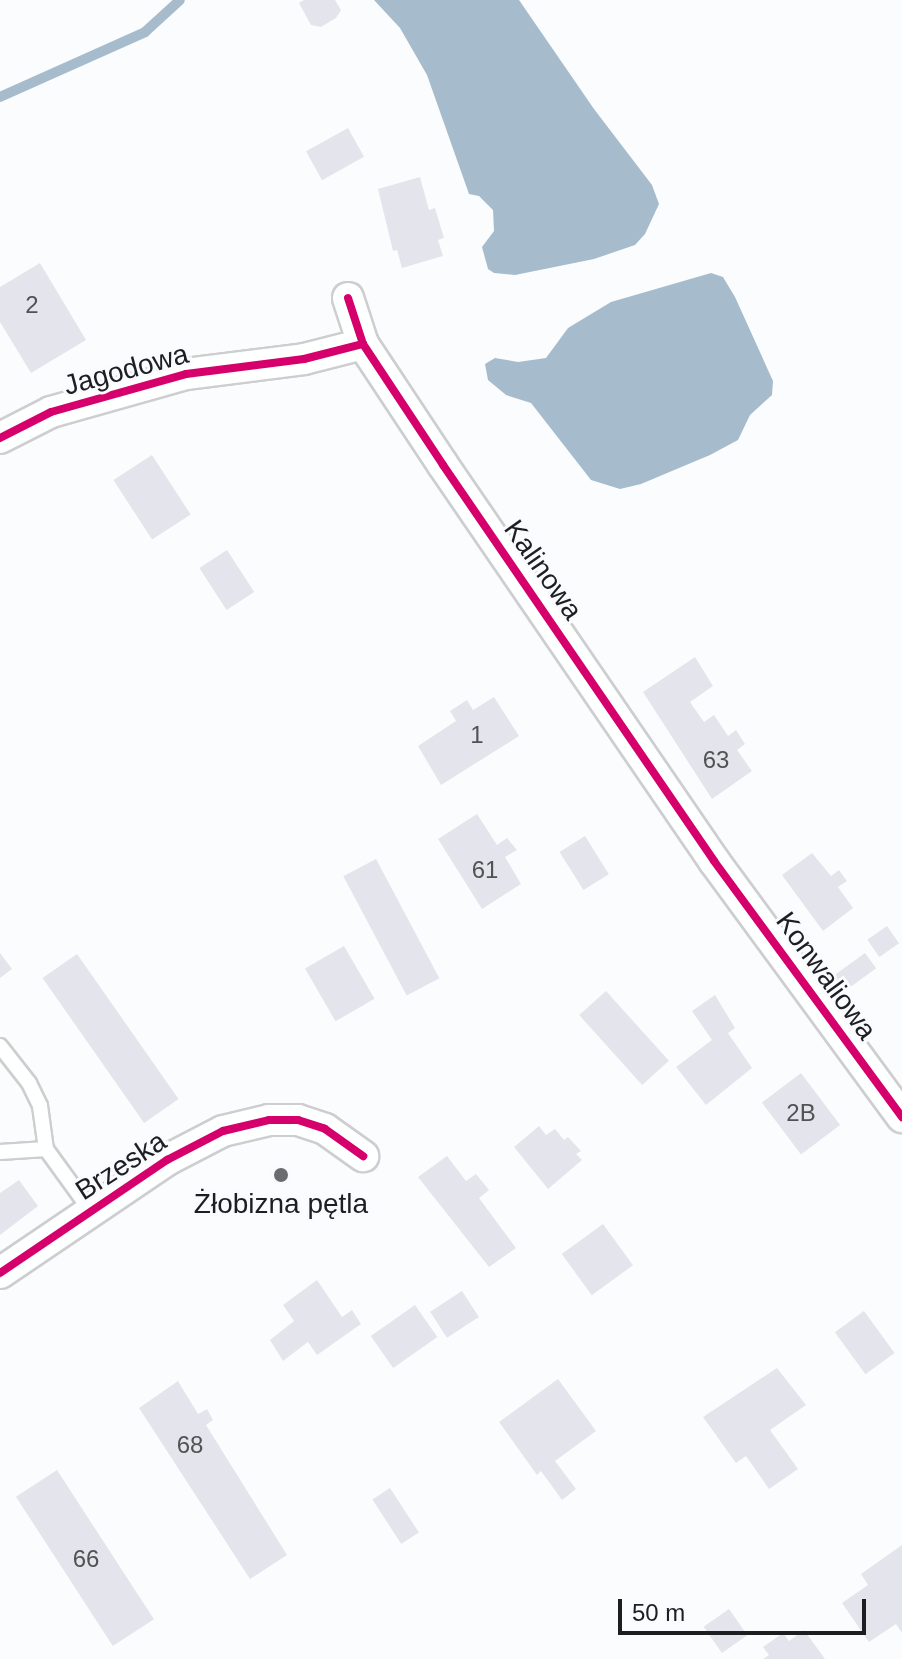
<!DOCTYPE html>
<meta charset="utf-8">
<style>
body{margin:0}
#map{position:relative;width:902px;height:1659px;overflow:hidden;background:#fbfcfd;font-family:Arial,sans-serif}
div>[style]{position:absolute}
.water>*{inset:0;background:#a6bccc}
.stream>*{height:10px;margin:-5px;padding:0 5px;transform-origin:5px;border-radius:5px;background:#a6bccc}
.building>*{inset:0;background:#e4e5ec;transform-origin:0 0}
.roads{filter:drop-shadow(2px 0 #ceced0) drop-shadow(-2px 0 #ceced0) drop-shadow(0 2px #ceced0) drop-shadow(0 -2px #ceced0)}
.service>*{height:14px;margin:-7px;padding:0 7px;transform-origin:7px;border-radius:7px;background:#feffff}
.minor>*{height:30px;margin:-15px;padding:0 15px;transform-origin:15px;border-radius:15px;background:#feffff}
.cycleway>*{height:8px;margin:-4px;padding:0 4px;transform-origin:4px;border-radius:4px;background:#d6006c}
.dots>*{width:22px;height:22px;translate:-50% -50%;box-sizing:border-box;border:4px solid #fafbfe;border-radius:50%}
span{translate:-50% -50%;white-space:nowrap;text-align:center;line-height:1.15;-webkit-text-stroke:6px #fafbfe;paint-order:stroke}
.number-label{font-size:24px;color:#525255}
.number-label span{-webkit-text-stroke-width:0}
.street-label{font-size:28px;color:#1e1e20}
.poi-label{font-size:28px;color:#1e1e20}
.scale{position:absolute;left:618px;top:1599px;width:248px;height:36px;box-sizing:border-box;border:4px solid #1e1e20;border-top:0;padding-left:10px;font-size:24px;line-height:28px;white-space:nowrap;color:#1e1e20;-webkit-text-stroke:6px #fafbfe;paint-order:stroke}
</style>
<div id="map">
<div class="water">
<div style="clip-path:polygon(374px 0,519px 0,594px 109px,652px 185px,659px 204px,645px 234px,635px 245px,594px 259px,515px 275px,494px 273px,488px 269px,482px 247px,494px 231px,493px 210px,479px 196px,469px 194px,427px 75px,400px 28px)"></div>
<div style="clip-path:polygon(711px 273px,723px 277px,735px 297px,773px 381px,772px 395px,750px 415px,738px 440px,710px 455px,641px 484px,620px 489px,591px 480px,531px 403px,506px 395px,488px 380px,485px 364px,495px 358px,518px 362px,546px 358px,568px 328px,611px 302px)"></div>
</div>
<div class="stream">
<div style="left:0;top:97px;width:159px;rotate:-24.1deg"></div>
<div style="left:145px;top:32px;width:47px;rotate:-42.4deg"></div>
</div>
<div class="building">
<div style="clip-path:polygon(304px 0,335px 0,341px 10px,336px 18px,321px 27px,311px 25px,299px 3px)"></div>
<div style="left:348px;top:128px;width:33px;height:48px;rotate:61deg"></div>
<div style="clip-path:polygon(420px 177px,429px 210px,435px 208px,444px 238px,438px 240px,443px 256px,402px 268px,397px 250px,393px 251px,378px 189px)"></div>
<div style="clip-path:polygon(40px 263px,86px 340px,31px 373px,0 322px,0 287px)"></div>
<div style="left:152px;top:455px;width:71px;height:46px;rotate:57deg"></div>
<div style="left:227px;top:550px;width:50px;height:33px;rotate:57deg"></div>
<div style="clip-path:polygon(695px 657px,713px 686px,690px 702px,704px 722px,714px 715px,728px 736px,736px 730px,745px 744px,737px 750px,752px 771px,712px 799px,643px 692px)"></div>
<div style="clip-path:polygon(494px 697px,519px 736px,441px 785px,418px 746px,456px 721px,450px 711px,467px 700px,473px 710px)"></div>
<div style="clip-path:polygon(477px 814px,497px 845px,507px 838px,517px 850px,505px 857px,521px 884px,482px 909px,438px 839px)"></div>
<div style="left:585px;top:836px;width:45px;height:30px;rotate:58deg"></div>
<div style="clip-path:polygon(812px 853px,831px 876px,839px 870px,847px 881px,838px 887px,853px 908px,823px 931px,782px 875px)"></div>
<div style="left:376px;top:859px;width:135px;height:37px;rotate:62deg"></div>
<div style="left:887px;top:926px;width:21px;height:24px;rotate:55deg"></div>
<div style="left:344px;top:946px;width:61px;height:45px;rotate:60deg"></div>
<div style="clip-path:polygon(0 953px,12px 969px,0 978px)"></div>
<div style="left:865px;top:953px;width:19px;height:49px;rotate:54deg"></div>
<div style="left:77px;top:954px;width:177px;height:42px;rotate:55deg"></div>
<div style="left:606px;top:991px;width:94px;height:36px;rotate:48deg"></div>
<div style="clip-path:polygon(715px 995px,735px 1028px,728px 1033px,752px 1068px,706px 1105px,676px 1067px,712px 1040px,692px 1011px)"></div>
<div style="left:801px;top:1073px;width:65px;height:49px;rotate:53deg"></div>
<div style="clip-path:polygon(539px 1126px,546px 1135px,555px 1129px,564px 1140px,568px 1137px,581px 1151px,576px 1154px,582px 1160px,548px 1189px,514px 1147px)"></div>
<div style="clip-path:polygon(447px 1156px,466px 1181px,476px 1174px,489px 1190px,479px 1198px,516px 1248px,489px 1267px,418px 1177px)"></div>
<div style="clip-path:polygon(19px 1180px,38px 1206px,0 1235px,0 1193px)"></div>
<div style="left:603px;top:1224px;width:51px;height:51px;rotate:54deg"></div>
<div style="clip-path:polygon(317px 1280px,342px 1317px,352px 1310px,361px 1324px,317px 1355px,308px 1342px,283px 1361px,270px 1340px,294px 1321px,283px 1305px)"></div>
<div style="left:462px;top:1291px;width:31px;height:38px;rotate:57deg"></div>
<div style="left:415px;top:1305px;width:39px;height:54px;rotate:55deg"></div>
<div style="left:864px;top:1311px;width:52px;height:36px;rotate:54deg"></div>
<div style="clip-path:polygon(777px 1368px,806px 1405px,770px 1430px,798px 1469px,769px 1489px,746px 1456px,736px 1463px,703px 1417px)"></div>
<div style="clip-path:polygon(558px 1379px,596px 1431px,555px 1461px,576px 1489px,562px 1500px,541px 1471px,537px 1475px,499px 1422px)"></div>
<div style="clip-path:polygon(178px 1381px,198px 1414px,207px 1409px,213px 1420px,206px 1425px,287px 1555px,250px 1579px,139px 1408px)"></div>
<div style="left:57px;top:1470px;width:178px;height:49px;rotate:57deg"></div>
<div style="left:390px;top:1488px;width:53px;height:21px;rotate:57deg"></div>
<div style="clip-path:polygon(902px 1545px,902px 1633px,896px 1624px,869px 1642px,842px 1603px,868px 1585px,861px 1574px)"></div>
<div style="left:729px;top:1609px;width:32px;height:31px;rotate:55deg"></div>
<div style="clip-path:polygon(804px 1630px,825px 1659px,763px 1659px,769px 1655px,763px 1647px,783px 1633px,789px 1641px)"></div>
</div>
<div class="roads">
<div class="service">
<div style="left:0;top:1046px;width:47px;rotate:51.9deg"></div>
<div style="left:29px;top:1083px;width:25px;rotate:64deg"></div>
<div style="left:40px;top:1106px;width:43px;rotate:82.1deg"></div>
<div style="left:46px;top:1149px;width:77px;rotate:54deg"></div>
<div style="left:0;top:1152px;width:46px;rotate:-3.7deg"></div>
</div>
<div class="minor">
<div style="left:348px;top:298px;width:48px;rotate:71.9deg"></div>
<div style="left:363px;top:344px;width:145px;rotate:56.5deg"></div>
<div style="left:443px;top:465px;width:480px;rotate:55.6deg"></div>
<div style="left:714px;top:861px;width:318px;rotate:53.7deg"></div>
<div style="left:0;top:438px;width:57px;rotate:-27deg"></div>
<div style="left:51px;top:412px;width:140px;rotate:-15.7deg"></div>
<div style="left:186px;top:374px;width:119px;rotate:-7.2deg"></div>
<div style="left:304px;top:359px;width:61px;rotate:-14.3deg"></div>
<div style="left:0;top:1273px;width:202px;rotate:-34.1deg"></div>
<div style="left:167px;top:1160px;width:63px;rotate:-27.4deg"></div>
<div style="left:223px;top:1131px;width:47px;rotate:-13.4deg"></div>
<div style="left:269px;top:1120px;width:29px"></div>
<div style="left:298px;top:1120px;width:28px;rotate:18deg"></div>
<div style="left:325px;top:1129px;width:47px;rotate:35.4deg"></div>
</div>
</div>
<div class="cycleway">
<div style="left:348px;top:298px;width:48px;rotate:71.9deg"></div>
<div style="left:363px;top:344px;width:145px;rotate:56.5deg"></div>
<div style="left:443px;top:465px;width:480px;rotate:55.6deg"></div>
<div style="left:714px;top:861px;width:318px;rotate:53.7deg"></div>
<div style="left:0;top:438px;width:57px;rotate:-27deg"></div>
<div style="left:51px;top:412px;width:140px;rotate:-15.7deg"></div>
<div style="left:186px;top:374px;width:119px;rotate:-7.2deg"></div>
<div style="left:304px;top:359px;width:61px;rotate:-14.3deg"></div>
<div style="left:0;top:1273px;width:202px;rotate:-34.1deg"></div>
<div style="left:167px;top:1160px;width:63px;rotate:-27.4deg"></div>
<div style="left:223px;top:1131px;width:47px;rotate:-13.4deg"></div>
<div style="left:269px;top:1120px;width:29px"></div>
<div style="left:298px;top:1120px;width:28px;rotate:18deg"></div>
<div style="left:325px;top:1129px;width:47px;rotate:35.4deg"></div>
</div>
<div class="dots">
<div style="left:281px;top:1175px;background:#6b6c6d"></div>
</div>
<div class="number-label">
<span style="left:32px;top:305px">2</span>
<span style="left:477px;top:735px">1</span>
<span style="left:716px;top:760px">63</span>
<span style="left:485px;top:870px">61</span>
<span style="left:801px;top:1113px">2B</span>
<span style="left:190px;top:1445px">68</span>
<span style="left:86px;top:1559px">66</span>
</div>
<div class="street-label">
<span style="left:126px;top:370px;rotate:-15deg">Jagodowa</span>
<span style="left:543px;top:570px;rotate:55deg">Kalinowa</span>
<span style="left:826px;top:976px;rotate:54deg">Konwaliowa</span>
<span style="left:121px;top:1166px;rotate:-33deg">Brzeska</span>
</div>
<div class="poi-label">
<span style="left:281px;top:1204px">Żłobizna pętla</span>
</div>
<div class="scale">50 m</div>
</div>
